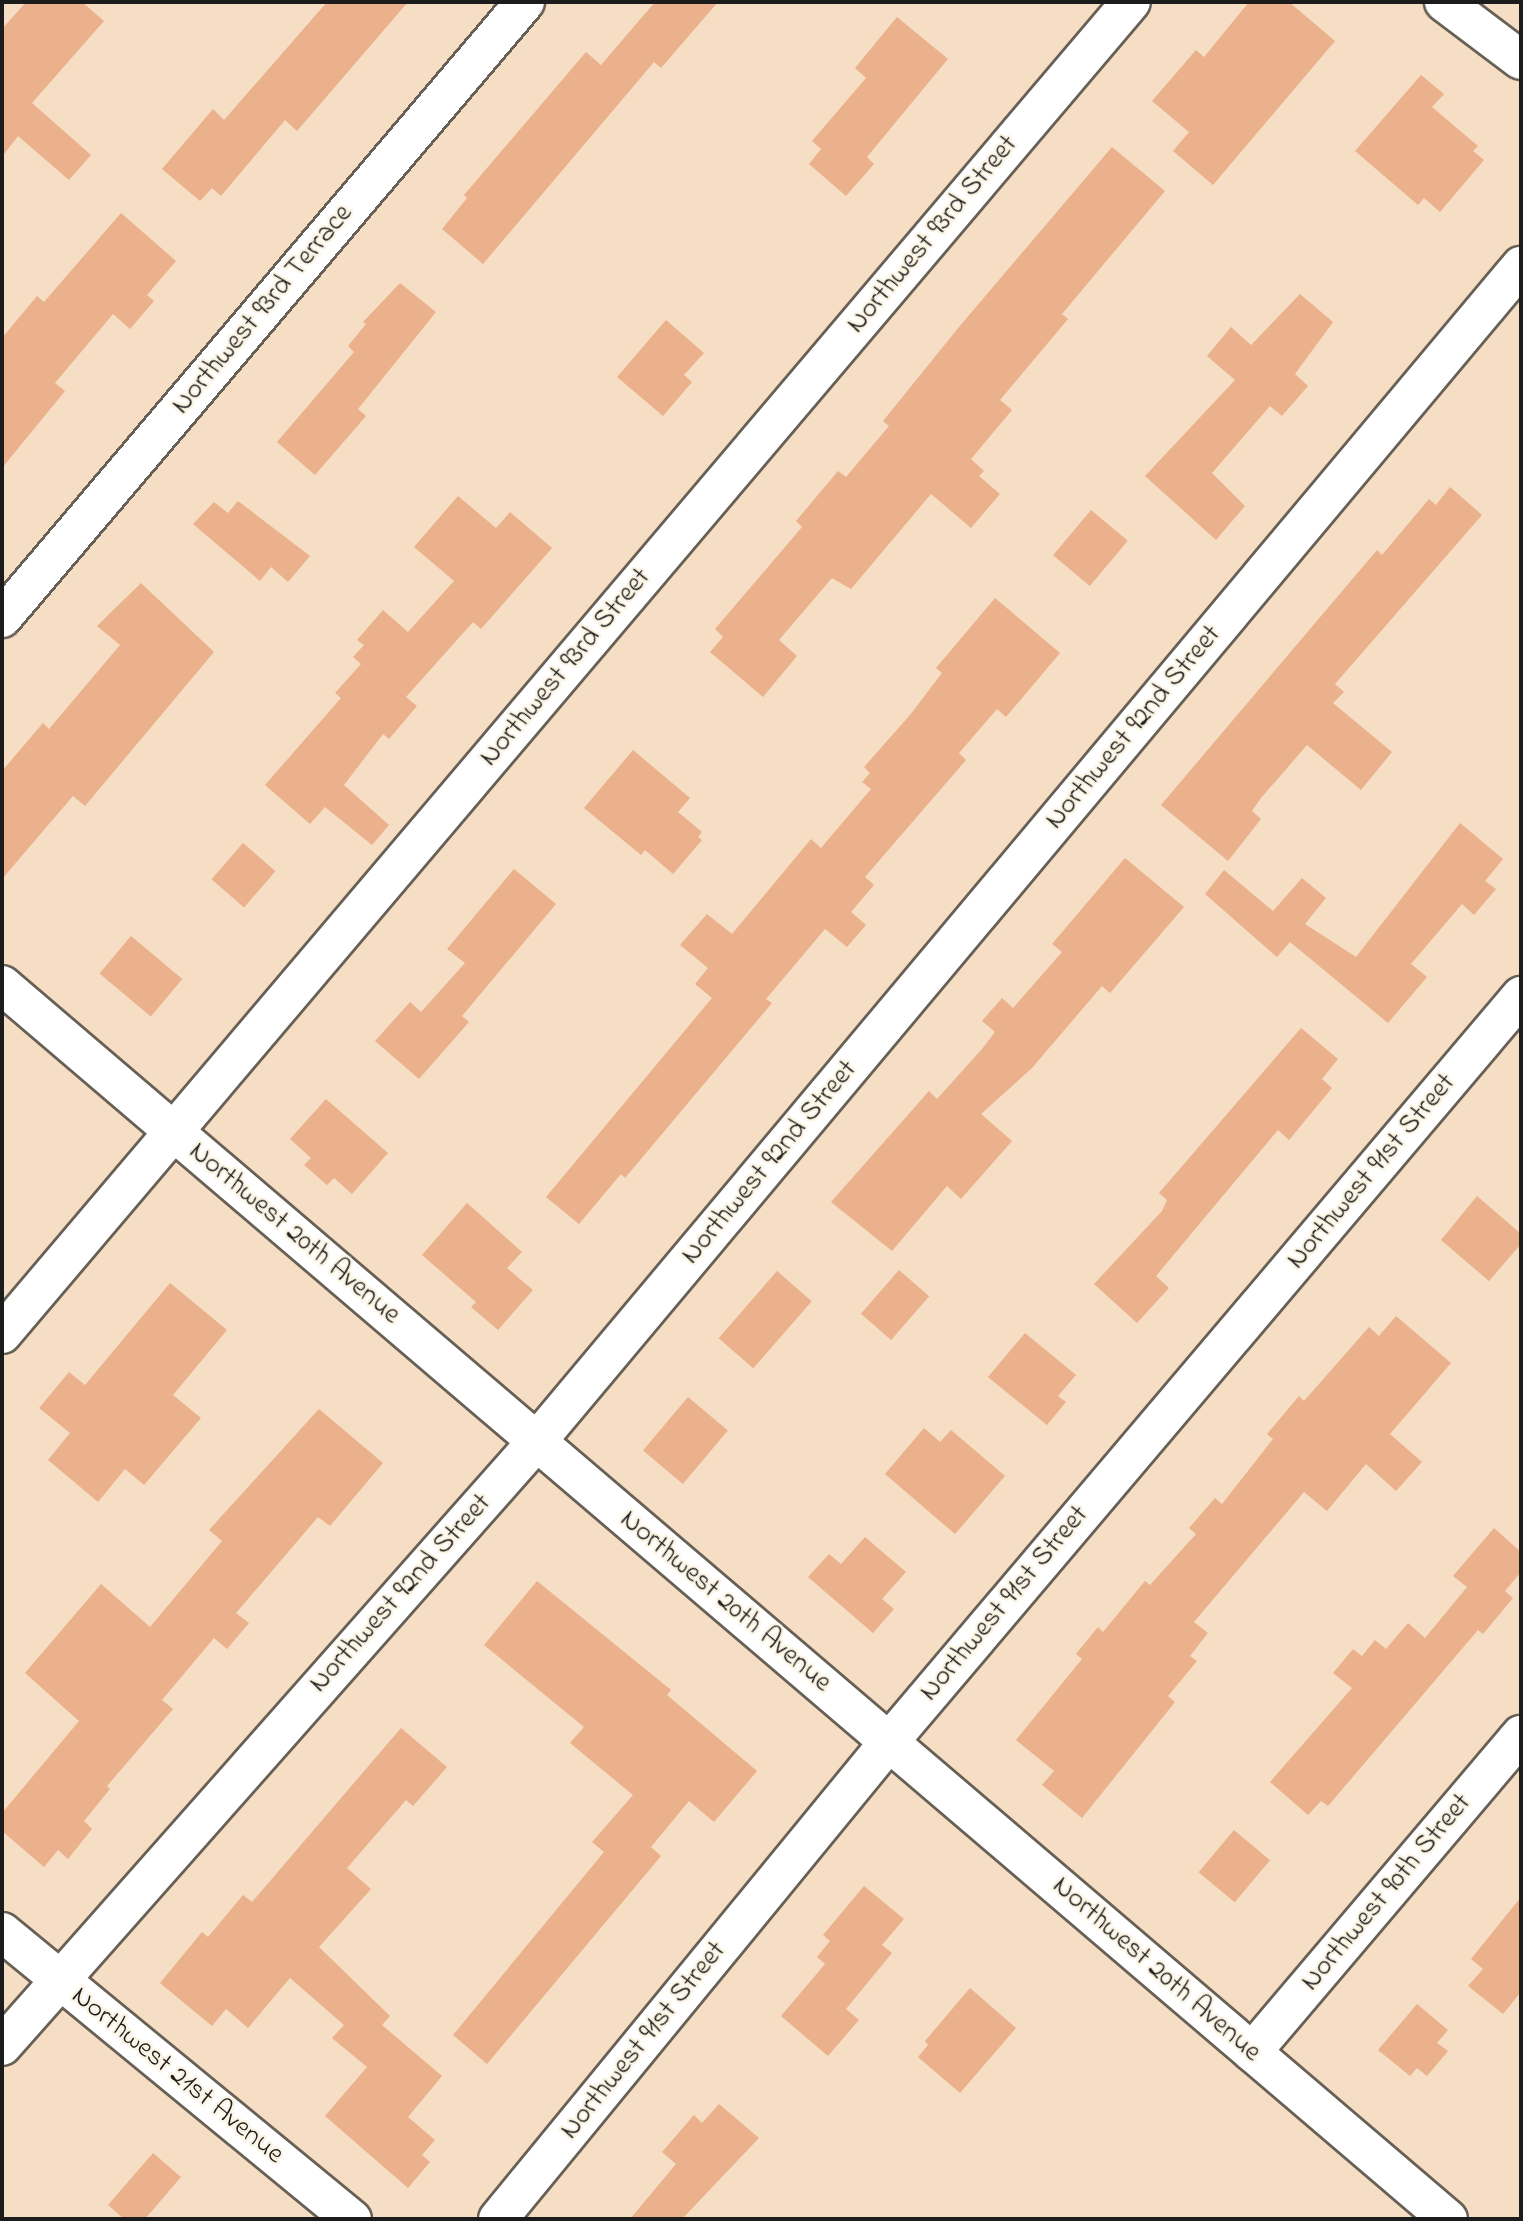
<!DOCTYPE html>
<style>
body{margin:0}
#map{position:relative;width:1523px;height:2221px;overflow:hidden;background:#f5dec3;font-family:"Indie Flower",sans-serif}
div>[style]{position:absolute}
.building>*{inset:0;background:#ebb08c;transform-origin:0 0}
.roads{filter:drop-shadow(2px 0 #686056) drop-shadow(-2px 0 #686056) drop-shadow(0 2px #686056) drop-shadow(0 -2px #686056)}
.minor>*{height:38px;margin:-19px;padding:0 19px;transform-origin:19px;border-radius:19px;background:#fff}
span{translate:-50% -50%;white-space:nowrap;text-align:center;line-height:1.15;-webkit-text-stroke:5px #fcf5e5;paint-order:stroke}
.street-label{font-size:28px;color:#1c1c1c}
.frame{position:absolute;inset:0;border:4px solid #1c1c1c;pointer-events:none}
</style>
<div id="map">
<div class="building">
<div style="clip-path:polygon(26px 2px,82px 2px,104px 21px,32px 103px,91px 155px,69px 180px,18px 136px,2px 157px,2px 29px)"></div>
<div style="clip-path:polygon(327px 2px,408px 2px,297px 131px,285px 120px,221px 196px,212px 188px,200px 201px,162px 169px,213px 109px,224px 120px)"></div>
<div style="clip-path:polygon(655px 2px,718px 2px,661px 68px,654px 62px,483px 264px,442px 229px,467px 198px,464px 195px,586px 52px,601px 65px)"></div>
<div style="clip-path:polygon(1249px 2px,1289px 2px,1335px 41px,1213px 185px,1173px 151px,1189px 132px,1152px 101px,1196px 50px,1204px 57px)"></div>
<div style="clip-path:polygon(897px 17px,948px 59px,867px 157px,874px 164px,846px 196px,809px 164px,821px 149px,812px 141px,866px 78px,855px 68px)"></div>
<div style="clip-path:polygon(1421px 75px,1444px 94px,1432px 107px,1478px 146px,1473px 151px,1484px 160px,1440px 212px,1424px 198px,1418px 205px,1355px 151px)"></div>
<div style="clip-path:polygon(1112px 147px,1165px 191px,1062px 314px,1068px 319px,1000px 400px,1012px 410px,971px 459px,984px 471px,979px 476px,1000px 494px,971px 528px,931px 494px,851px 589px,832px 578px,779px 640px,797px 656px,763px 697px,710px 652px,723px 637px,715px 629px,802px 527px,796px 521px,838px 471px,846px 477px,889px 426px,883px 421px,959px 327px)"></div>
<div style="clip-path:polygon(121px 213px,176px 261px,147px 295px,154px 301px,130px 329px,113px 314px,55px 383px,65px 391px,2px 468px,2px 338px,37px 296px,44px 302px)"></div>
<div style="clip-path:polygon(400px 283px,436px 312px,358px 409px,366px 416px,315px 475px,277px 442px,354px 352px,348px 346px,366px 324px,363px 322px)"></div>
<div style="clip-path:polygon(1300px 294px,1333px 322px,1295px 374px,1308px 386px,1282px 416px,1270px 406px,1212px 473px,1245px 506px,1216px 540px,1145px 476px,1235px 380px,1207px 356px,1231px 327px,1251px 345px)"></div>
<div style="clip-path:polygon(666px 320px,704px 353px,684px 375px,692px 382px,663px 416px,617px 377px)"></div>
<div style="clip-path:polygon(1450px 487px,1482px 515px,1335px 684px,1344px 692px,1333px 703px,1392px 752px,1361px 790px,1307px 745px,1261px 798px,1252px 811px,1261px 819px,1228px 861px,1161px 805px,1377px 550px,1382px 555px,1429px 499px,1436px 505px)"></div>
<div style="clip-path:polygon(458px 496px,496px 528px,510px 512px,552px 548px,481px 629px,473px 622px,406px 697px,417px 706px,389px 739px,383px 734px,344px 785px,389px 825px,372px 845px,325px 807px,310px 824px,265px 785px,341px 698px,335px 693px,361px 664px,353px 657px,364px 645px,357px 640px,383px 610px,408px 632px,454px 581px,414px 547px)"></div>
<div style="clip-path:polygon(238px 501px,310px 556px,288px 582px,271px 567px,260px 581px,193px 524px,214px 502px,228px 513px)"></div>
<div style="left:1091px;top:510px;width:48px;height:59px;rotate:40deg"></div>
<div style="clip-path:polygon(141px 583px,214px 652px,85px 806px,73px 796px,2px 879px,2px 771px,43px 723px,49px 729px,120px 645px,97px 626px)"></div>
<div style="clip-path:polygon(995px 598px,1060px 653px,1006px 717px,997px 709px,959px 753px,966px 760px,865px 877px,874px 885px,851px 912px,866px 925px,847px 947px,825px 929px,766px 999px,772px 1003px,625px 1178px,621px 1174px,579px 1224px,546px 1197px,712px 998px,695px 984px,708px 968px,680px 945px,707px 914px,732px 934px,811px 839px,821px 848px,871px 789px,862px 782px,870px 773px,864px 767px,910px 715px,942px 673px,936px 668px)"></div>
<div style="clip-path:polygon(633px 750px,690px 798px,678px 812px,702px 832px,698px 837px,702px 840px,673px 874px,645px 850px,641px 855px,584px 808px)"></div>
<div style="clip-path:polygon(1460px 823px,1503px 859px,1485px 881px,1496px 889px,1474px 915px,1462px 904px,1411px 964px,1427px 977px,1388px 1023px,1290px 942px,1277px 957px,1205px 894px,1224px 870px,1273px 911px,1302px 878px,1326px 898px,1305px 924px,1356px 957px)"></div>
<div style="left:243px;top:843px;width:43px;height:48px;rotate:41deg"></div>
<div style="clip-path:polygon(1125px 858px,1184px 907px,1110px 993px,1102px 986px,1032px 1068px,981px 1114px,1012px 1141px,961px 1199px,947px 1186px,892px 1251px,831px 1202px,929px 1091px,937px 1099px,982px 1049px,995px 1032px,982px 1021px,1002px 998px,1013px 1008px,1062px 952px,1052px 944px)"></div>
<div style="clip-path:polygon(514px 869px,556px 904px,462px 1016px,469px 1022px,419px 1079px,375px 1041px,410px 1002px,421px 1012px,465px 963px,447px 949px)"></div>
<div style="left:131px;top:936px;width:67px;height:49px;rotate:40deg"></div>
<div style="clip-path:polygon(1301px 1028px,1338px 1059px,1322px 1079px,1332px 1088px,1289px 1140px,1278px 1130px,1211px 1210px,1156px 1276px,1169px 1288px,1137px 1323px,1094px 1284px,1162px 1211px,1167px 1200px,1159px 1193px)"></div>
<div style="clip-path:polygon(326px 1099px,388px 1153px,352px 1194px,334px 1178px,327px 1185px,304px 1165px,311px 1158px,290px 1139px)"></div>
<div style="clip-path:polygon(1477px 1196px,1521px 1234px,1521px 1244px,1489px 1281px,1441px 1240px)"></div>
<div style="clip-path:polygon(467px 1203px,522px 1252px,507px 1268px,533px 1290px,498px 1330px,471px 1307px,476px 1302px,422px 1255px)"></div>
<div style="left:899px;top:1270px;width:40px;height:58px;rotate:41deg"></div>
<div style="left:777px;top:1271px;width:46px;height:89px;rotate:41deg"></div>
<div style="clip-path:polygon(170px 1283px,227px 1330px,173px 1395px,201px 1418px,144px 1485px,125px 1469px,98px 1502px,48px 1460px,70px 1433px,39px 1408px,69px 1372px,85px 1385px)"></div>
<div style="clip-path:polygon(1396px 1316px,1451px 1363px,1390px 1434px,1422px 1462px,1396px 1491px,1366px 1464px,1327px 1511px,1304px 1492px,1194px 1622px,1208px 1633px,1190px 1656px,1197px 1661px,1168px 1696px,1175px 1702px,1082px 1818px,1042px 1785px,1054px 1771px,1016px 1740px,1082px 1659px,1076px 1654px,1098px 1627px,1103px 1632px,1145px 1581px,1150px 1585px,1196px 1534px,1189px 1528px,1215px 1498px,1222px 1504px,1273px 1439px,1267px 1434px,1299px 1396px,1304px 1401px,1369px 1327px,1379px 1336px)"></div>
<div style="clip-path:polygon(1025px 1333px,1076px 1375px,1058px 1396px,1066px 1402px,1047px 1425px,988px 1377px)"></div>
<div style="left:688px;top:1397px;width:52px;height:70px;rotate:40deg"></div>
<div style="clip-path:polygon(319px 1409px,383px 1463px,330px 1526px,318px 1517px,236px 1613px,249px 1623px,227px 1649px,214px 1638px,162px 1700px,173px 1709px,107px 1786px,110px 1789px,84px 1821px,92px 1829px,68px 1859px,58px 1850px,44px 1867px,2px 1831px,2px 1813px,79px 1721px,25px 1673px,101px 1584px,150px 1627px,222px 1541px,209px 1530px)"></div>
<div style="clip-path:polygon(924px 1428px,940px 1442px,951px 1430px,1005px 1476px,955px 1534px,885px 1474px)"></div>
<div style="clip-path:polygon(1494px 1528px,1521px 1552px,1521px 1572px,1505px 1591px,1513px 1598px,1483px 1634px,1478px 1630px,1328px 1806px,1321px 1801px,1308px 1815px,1270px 1782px,1352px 1688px,1333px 1673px,1353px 1649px,1362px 1656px,1375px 1640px,1386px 1649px,1408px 1623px,1425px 1638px,1467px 1587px,1453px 1576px)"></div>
<div style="clip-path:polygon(865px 1537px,906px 1572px,882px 1599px,894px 1609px,873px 1633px,808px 1577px,829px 1554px,841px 1564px)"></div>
<div style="clip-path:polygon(537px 1581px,671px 1690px,667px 1695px,757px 1771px,714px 1822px,689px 1801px,651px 1847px,661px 1856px,487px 2064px,453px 2035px,604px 1852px,592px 1842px,633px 1795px,570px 1743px,584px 1727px,484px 1645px)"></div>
<div style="clip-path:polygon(401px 1728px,447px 1767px,413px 1806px,406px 1800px,347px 1868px,371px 1889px,319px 1947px,390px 2016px,382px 2025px,442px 2076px,408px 2117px,435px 2140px,422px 2155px,430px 2162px,408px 2188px,325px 2116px,367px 2067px,332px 2038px,344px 2025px,290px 1978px,248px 2028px,226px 2009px,212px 2026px,160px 1983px,202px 1932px,208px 1937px,243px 1895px,252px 1902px)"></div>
<div style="left:1234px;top:1830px;width:47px;height:55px;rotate:40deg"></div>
<div style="clip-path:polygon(864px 1886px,904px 1919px,882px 1945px,892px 1953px,846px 2009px,859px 2020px,828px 2056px,781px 2016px,825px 1964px,817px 1957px,830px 1941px,823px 1935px)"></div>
<div style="clip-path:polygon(1521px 1897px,1521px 1992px,1503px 2014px,1468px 1986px,1483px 1969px,1471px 1959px)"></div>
<div style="clip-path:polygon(970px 1988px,1016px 2028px,960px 2093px,918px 2057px,928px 2045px,925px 2041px)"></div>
<div style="clip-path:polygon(1417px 2004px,1448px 2030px,1437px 2043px,1448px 2051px,1427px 2076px,1417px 2068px,1410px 2076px,1378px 2050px)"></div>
<div style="clip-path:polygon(719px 2104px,759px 2138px,682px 2219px,630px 2219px,676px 2164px,662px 2152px,694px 2115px,702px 2123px)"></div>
<div style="clip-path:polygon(153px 2153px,181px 2177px,145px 2219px,124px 2219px,108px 2205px)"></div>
</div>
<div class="roads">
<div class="minor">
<div style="left:1444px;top:2px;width:96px;rotate:37deg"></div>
<div style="left:2px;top:618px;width:808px;rotate:-49.67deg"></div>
<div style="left:2px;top:985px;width:1901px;rotate:40.48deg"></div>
<div style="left:2px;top:1334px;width:1746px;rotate:-49.72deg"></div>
<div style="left:2px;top:1932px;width:453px;rotate:39.4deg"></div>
<div style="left:2px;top:2046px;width:808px;rotate:-48.51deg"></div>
<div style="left:537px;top:1441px;width:1533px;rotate:-50.06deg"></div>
<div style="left:1252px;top:2052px;width:416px;rotate:-49.7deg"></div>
<div style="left:498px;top:2219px;width:617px;rotate:-50.66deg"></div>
<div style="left:889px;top:1742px;width:978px;rotate:-49.73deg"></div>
</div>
</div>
<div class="street-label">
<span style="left:933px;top:235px;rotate:-50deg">Northwest 93rd Street</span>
<span style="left:263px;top:310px;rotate:-50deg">Northwest 93rd Terrace</span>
<span style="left:566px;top:668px;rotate:-50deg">Northwest 93rd Street</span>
<span style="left:1134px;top:728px;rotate:-50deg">Northwest 92nd Street</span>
<span style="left:770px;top:1163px;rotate:-50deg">Northwest 92nd Street</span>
<span style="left:1372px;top:1172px;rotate:-50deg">Northwest 91st Street</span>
<span style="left:294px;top:1234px;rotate:40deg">Northwest 20th Avenue</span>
<span style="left:401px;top:1594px;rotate:-48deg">Northwest 92nd Street</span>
<span style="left:725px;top:1602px;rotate:40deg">Northwest 20th Avenue</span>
<span style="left:1005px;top:1604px;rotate:-50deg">Northwest 91st Street</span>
<span style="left:1387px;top:1893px;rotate:-50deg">Northwest 90th Street</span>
<span style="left:1156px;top:1970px;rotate:41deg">Northwest 20th Avenue</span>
<span style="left:644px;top:2041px;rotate:-51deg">Northwest 91st Street</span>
<span style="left:177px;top:2076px;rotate:39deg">Northwest 21st Avenue</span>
</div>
<div class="frame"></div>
</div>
